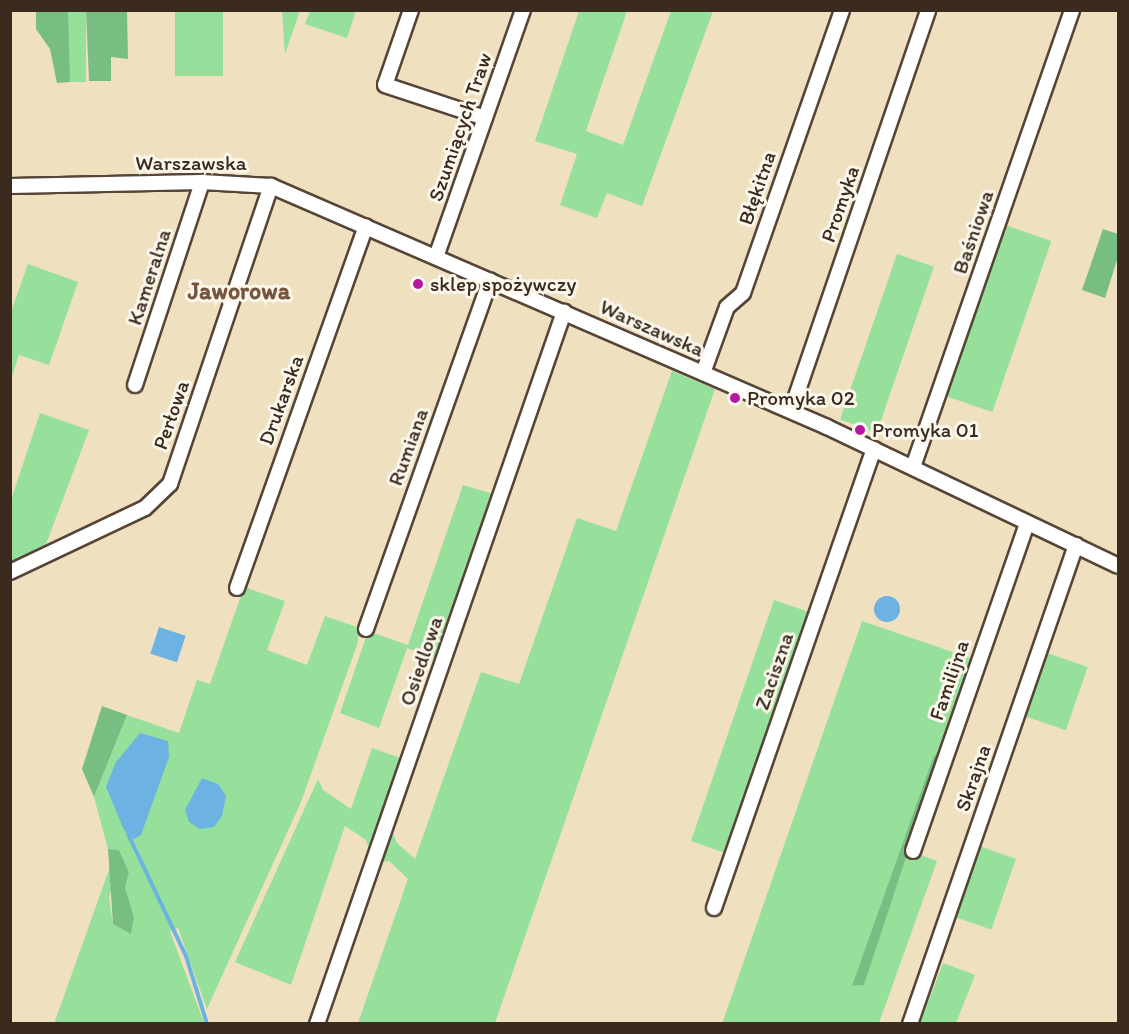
<!DOCTYPE html>
<meta charset="utf-8">
<style>
body{margin:0}
#map{position:relative;width:1129px;height:1034px;overflow:hidden;background:#efe0c0;font-family:Itim,sans-serif}
div>[style]{position:absolute}
.green>*{inset:0;background:#96e09b;transform-origin:0 0}
.forest>*{inset:0;background:#78be83}
.water>*{inset:0;background:#6cb2e3;transform-origin:0 0}
.round{border-radius:50%}
.stream>*{height:4px;margin:-2px;padding:0 2px;transform-origin:2px;border-radius:2px;background:#6cb2e3}
.roads{filter:drop-shadow(2px 0 #564536) drop-shadow(-2px 0 #564536) drop-shadow(0 2px #564536) drop-shadow(0 -2px #564536)}
.minor>*{height:14px;margin:-7px;padding:0 7px;transform-origin:7px;border-radius:7px;background:#fff}
.dots>*{width:16px;height:16px;translate:-50% -50%;box-sizing:border-box;border:3px solid #fbf7ec;border-radius:50%}
span{translate:-50% -50%;white-space:nowrap;text-align:center;line-height:1.15;-webkit-text-stroke:6px #fbf7ec;paint-order:stroke}
.street-label{font-size:21px;color:#3b2a1e}
.poi-label{font-size:21px;color:#3b2a1e}
.left{translate:0 -50%;text-align:left}
.quarter-label{font-size:24px;color:#78553e;font-weight:700}
.frame{position:absolute;inset:0;border:12px solid #3b2a1e;pointer-events:none}
</style>
<div id="map">
<div class="green">
<div style="left:68px;top:11px;width:18px;height:71px"></div>
<div style="left:175px;top:11px;width:48px;height:65px"></div>
<div style="clip-path:polygon(282px 11px,300px 11px,285px 54px,284px 42px)"></div>
<div style="clip-path:polygon(310px 11px,310px 10px,356px 11px,347px 38px,305px 24px)"></div>
<div style="clip-path:polygon(579px 11px,627px 11px,586px 131px,623px 145px,671px 11px,713px 11px,642px 206px,607px 193px,597px 218px,560px 205px,577px 154px,535px 141px)"></div>
<div style="left:1005px;top:225px;width:49px;height:181px;rotate:19deg"></div>
<div style="left:897px;top:254px;width:39px;height:175px;rotate:19deg"></div>
<div style="clip-path:polygon(28px 264px,78px 282px,49px 365px,19px 355px,11px 379px,11px 312px)"></div>
<div style="clip-path:polygon(672px 371px,715px 389px,495px 1023px,358px 1023px,408px 879px,389px 861px,381px 862px,392px 830px,397px 843px,415px 859px,481px 672px,519px 684px,577px 518px,616px 531px)"></div>
<div style="clip-path:polygon(40px 413px,89px 430px,43px 552px,11px 567px,11px 500px)"></div>
<div style="clip-path:polygon(463px 485px,493px 494px,437px 659px,407px 648px,379px 728px,340px 713px,368px 631px,408px 645px)"></div>
<div style="clip-path:polygon(244px 587px,285px 601px,267px 650px,307px 665px,325px 616px,360px 628px,357px 645px,301px 802px,207px 1009px,178px 928px,170px 931px,204px 1023px,54px 1024px,111px 864px,113px 883px,109px 898px,113px 924px,131px 933px,134px 917px,125px 887px,129px 872px,119px 850px,108px 849px,94px 797px,127px 715px,179px 733px,197px 680px,210px 684px)"></div>
<div style="left:774px;top:600px;width:37px;height:255px;rotate:19deg"></div>
<div style="clip-path:polygon(862px 621px,973px 659px,852px 986px,864px 985px,907px 850px,937px 861px,879px 1023px,722px 1024px)"></div>
<div style="left:1047px;top:653px;width:43px;height:67px;rotate:19deg"></div>
<div style="clip-path:polygon(372px 748px,403px 759px,370px 852px,366px 840px,345px 826px,291px 985px,235px 962px,318px 779px,323px 790px,351px 809px)"></div>
<div style="left:979px;top:846px;width:39px;height:75px;rotate:19deg"></div>
<div style="clip-path:polygon(943px 963px,975px 975px,956px 1023px,920px 1023px)"></div>
</div>
<div class="forest">
<div style="clip-path:polygon(36px 11px,68px 11px,70px 82px,57px 83px,50px 49px,36px 29px)"></div>
<div style="clip-path:polygon(86px 11px,127px 11px,128px 59px,111px 57px,111px 81px,89px 81px)"></div>
<div style="clip-path:polygon(1103px 229px,1118px 234px,1118px 257px,1105px 298px,1082px 290px)"></div>
<div style="clip-path:polygon(102px 706px,127px 715px,94px 797px,82px 769px)"></div>
<div style="clip-path:polygon(934px 755px,939px 757px,864px 985px,852px 986px)"></div>
<div style="clip-path:polygon(108px 849px,119px 850px,129px 872px,125px 887px,134px 917px,131px 934px,113px 924px)"></div>
</div>
<div class="water">
<div class="round" style="left:874px;top:596px;width:26px;height:26px"></div>
<div style="left:159px;top:627px;width:28px;height:28px;rotate:18deg"></div>
<div style="clip-path:polygon(140px 733px,168px 741px,169px 757px,141px 835px,134px 839px,124px 830px,106px 787px,116px 762px)"></div>
<div style="clip-path:polygon(202px 778px,218px 784px,226px 796px,222px 816px,214px 827px,200px 829px,189px 822px,185px 810px)"></div>
</div>
<div class="stream">
<div style="left:128px;top:834px;width:135px;rotate:64.6deg"></div>
<div style="left:186px;top:956px;width:71px;rotate:72.8deg"></div>
</div>
<div class="roads">
<div class="minor">
<div style="left:411px;top:10px;width:79px;rotate:109.1deg"></div>
<div style="left:385px;top:85px;width:105px;rotate:18.3deg"></div>
<div style="left:10px;top:186px;width:192px;rotate:-1.2deg"></div>
<div style="left:202px;top:182px;width:69px;rotate:3.3deg"></div>
<div style="left:271px;top:186px;width:606px;rotate:23.43deg"></div>
<div style="left:827px;top:427px;width:322px;rotate:25.5deg"></div>
<div style="left:436px;top:257px;width:262px;rotate:-70.6deg"></div>
<div style="left:703px;top:373px;width:70px;rotate:-70deg"></div>
<div style="left:727px;top:307px;width:21px;rotate:-41deg"></div>
<div style="left:743px;top:293px;width:300px;rotate:-70.7deg"></div>
<div style="left:135px;top:385px;width:214px;rotate:-71.7deg"></div>
<div style="left:791px;top:411px;width:424px;rotate:-71.1deg"></div>
<div style="left:913px;top:467px;width:484px;rotate:-70.8deg"></div>
<div style="left:10px;top:572px;width:149px;rotate:-25.4deg"></div>
<div style="left:145px;top:508px;width:35px;rotate:-44deg"></div>
<div style="left:170px;top:484px;width:315px;rotate:-71.3deg"></div>
<div style="left:237px;top:588px;width:384px;rotate:-70.4deg"></div>
<div style="left:366px;top:629px;width:370px;rotate:-70.4deg"></div>
<div style="left:913px;top:851px;width:346px;rotate:-70.8deg"></div>
<div style="left:714px;top:908px;width:486px;rotate:-70.8deg"></div>
<div style="left:317px;top:1024px;width:754px;rotate:-70.87deg"></div>
<div style="left:910px;top:1024px;width:507px;rotate:-70.89deg"></div>
</div>
</div>
<div class="dots">
<div style="left:418px;top:284px;background:#b5179e"></div>
<div style="left:735px;top:398px;background:#b5179e"></div>
<div style="left:860px;top:430px;background:#b5179e"></div>
</div>
<div class="street-label">
<span style="left:460px;top:127px;rotate:-71deg">Szumiących Traw</span>
<span style="left:191px;top:163px">Warszawska</span>
<span style="left:757px;top:188px;rotate:-71deg">Błękitna</span>
<span style="left:840px;top:204px;rotate:-71deg">Promyka</span>
<span style="left:973px;top:232px;rotate:-71deg">Baśniowa</span>
<span style="left:149px;top:277px;rotate:-72deg">Kameralna</span>
<span style="left:652px;top:328px;rotate:24deg">Warszawska</span>
<span style="left:281px;top:400px;rotate:-70deg">Drukarska</span>
<span style="left:171px;top:415px;rotate:-71deg">Perłowa</span>
<span style="left:408px;top:447px;rotate:-70deg">Rumiana</span>
<span style="left:421px;top:661px;rotate:-71deg">Osiedlowa</span>
<span style="left:774px;top:671px;rotate:-71deg">Zaciszna</span>
<span style="left:949px;top:680px;rotate:-71deg">Familijna</span>
<span style="left:973px;top:778px;rotate:-71deg">Skrajna</span>
</div>
<div class="poi-label">
<span class="left" style="left:430px;top:284px">sklep spożywczy</span>
<span class="left" style="left:747px;top:398px">Promyka 02</span>
<span class="left" style="left:872px;top:430px">Promyka 01</span>
</div>
<div class="quarter-label">
<span style="left:239px;top:291px">Jaworowa</span>
</div>
<div class="frame"></div>
</div>
